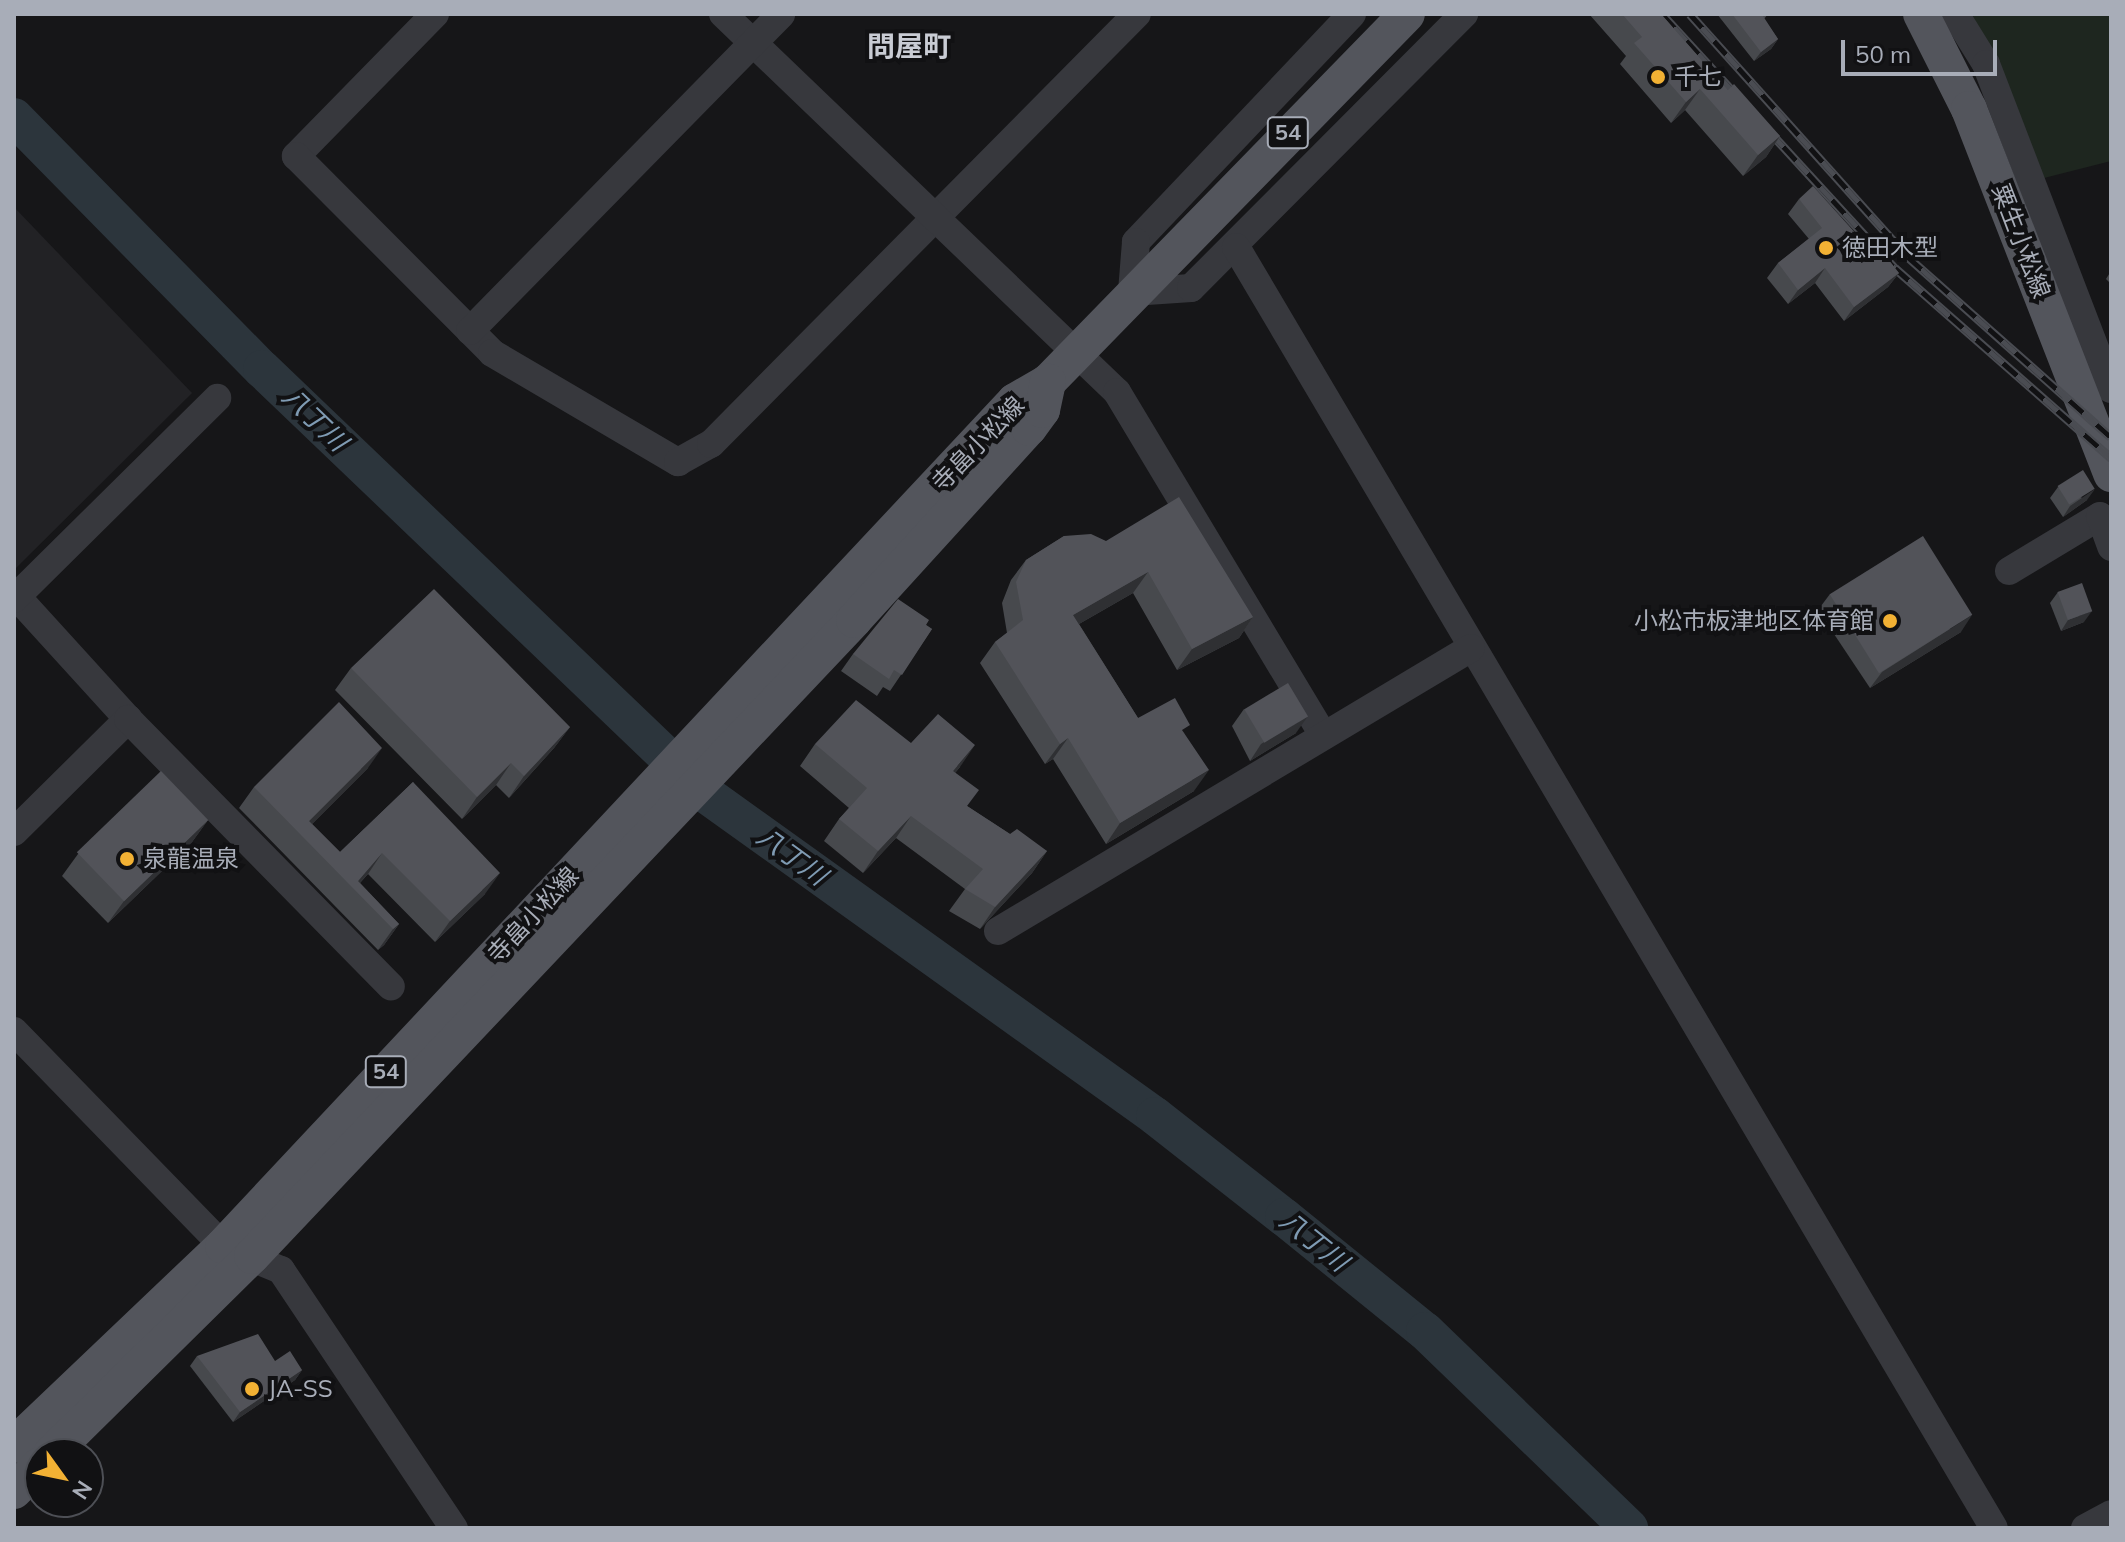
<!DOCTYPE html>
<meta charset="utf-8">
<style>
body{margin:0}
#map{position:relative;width:2125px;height:1542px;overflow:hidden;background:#161618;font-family:Mulish,"Noto Sans JP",sans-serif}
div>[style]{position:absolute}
.built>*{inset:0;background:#222225}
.green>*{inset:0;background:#1e261f}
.river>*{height:38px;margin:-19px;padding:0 19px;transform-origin:19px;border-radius:19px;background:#2c353c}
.minor>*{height:28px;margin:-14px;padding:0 14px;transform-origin:14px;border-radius:14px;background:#37383d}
.major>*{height:36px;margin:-18px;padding:0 18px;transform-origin:18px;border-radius:18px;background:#53555c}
.rail>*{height:9px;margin-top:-4.5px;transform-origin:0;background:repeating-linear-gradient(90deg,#111113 0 18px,#4a4c52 0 36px);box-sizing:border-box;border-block:2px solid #4a4c52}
.wall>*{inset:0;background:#47494d}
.shaded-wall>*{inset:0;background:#2f3033}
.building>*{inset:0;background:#525359;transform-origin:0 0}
.dots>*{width:22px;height:22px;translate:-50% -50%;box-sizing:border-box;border:4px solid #111113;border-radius:50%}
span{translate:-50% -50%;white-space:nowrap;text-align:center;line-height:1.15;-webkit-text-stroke:8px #111113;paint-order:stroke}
.shield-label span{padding:2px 6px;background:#111113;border:2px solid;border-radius:6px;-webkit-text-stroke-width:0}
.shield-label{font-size:22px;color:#a8adb8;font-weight:700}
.poi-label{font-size:24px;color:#a8adb8}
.left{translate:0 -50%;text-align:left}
.right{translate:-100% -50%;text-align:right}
.street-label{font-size:24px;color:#a8adb8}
.water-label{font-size:26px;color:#7f9bb3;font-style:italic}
.quarter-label{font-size:28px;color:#c9ccd4;font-weight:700}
.frame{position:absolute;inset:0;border:16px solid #a8adb8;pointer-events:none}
.north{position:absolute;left:24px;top:1438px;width:80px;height:80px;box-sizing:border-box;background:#111113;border:2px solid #4d4f55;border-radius:50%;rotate:123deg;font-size:22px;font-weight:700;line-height:32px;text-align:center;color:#a8adb8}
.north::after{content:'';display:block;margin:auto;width:28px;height:36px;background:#f2b134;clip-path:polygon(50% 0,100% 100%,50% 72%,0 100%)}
.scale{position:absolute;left:1841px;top:40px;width:156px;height:36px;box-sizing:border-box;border:4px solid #a8adb8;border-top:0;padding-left:10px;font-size:24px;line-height:28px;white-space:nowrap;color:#a8adb8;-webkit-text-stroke:6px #111113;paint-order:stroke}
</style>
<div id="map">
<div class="built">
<div style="clip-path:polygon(14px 207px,192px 393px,14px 570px)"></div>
</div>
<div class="green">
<div style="clip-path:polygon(1972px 14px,2111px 14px,2111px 161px,2044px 178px)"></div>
</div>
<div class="river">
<div style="left:14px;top:117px;width:354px;rotate:45.5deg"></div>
<div style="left:262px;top:369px;width:616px;rotate:43.75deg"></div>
<div style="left:707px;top:795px;width:551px;rotate:35.62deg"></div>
<div style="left:1155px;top:1116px;width:164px;rotate:38.1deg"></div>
<div style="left:1284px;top:1217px;width:181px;rotate:39deg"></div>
<div style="left:1425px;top:1331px;width:284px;rotate:44deg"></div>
</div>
<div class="minor">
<div style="left:435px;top:14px;width:199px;rotate:134.4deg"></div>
<div style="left:296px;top:156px;width:278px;rotate:45.1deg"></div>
<div style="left:492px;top:353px;width:216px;rotate:30.4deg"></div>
<div style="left:678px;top:462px;width:38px;rotate:-29deg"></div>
<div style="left:711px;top:444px;width:605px;rotate:-45.27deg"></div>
<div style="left:723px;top:14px;width:546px;rotate:43.81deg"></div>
<div style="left:1117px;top:392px;width:401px;rotate:59deg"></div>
<div style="left:1352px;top:14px;width:314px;rotate:133.5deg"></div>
<div style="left:1136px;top:242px;width:50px;rotate:94.6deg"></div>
<div style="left:1132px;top:292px;width:59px;rotate:-3.9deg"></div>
<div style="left:1191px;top:288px;width:387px;rotate:-45.1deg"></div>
<div style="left:1955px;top:14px;width:59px;rotate:58.2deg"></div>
<div style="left:1986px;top:64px;width:348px;rotate:69deg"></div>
<div style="left:1236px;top:247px;width:1488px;rotate:59.39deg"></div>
<div style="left:470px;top:331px;width:444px;rotate:-45.5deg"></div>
<div style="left:2009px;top:571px;width:106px;rotate:-31.1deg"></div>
<div style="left:2100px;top:516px;width:33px;rotate:70deg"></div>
<div style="left:17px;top:597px;width:165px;rotate:47.7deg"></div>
<div style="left:14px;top:599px;width:286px;rotate:-44.7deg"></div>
<div style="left:14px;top:832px;width:161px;rotate:-44.7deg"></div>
<div style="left:128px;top:719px;width:375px;rotate:45.5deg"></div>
<div style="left:998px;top:931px;width:551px;rotate:-30.89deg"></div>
<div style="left:14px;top:1031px;width:300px;rotate:45.8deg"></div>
<div style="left:223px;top:1246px;width:63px;rotate:22.5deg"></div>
<div style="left:281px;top:1270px;width:311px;rotate:56.2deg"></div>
<div style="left:2085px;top:1528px;width:30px;rotate:-28deg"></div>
</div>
<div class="major">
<div style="left:1921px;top:14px;width:106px;rotate:63.2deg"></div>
<div style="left:1969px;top:109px;width:392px;rotate:68.7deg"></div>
<div style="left:14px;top:1445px;width:289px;rotate:-43.6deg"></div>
<div style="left:223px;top:1246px;width:1158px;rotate:-46.85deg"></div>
<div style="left:1015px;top:401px;width:38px;rotate:-30deg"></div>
<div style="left:1048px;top:382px;width:514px;rotate:-45.71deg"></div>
<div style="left:51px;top:1454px;width:282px;rotate:-44.6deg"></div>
<div style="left:252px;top:1256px;width:876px;rotate:-46.57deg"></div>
<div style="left:854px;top:620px;width:260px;rotate:-47.7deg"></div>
<div style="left:1029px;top:428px;width:22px;rotate:-54deg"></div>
<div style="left:1042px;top:410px;width:29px;rotate:-78deg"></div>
<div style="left:14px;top:1491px;width:37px;rotate:-45deg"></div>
</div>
<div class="rail">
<div style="left:1662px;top:14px;width:345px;rotate:47.5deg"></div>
<div style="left:1895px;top:268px;width:288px;rotate:41.3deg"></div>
<div style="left:1690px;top:14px;width:326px;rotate:48.1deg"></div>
<div style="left:1908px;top:257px;width:271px;rotate:41.6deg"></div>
</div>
<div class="wall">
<div style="clip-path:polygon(1589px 14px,1661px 14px,1728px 90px,1780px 136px,1766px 157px,1743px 176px,1685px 110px,1671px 123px,1620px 64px,1626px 56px)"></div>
<div style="clip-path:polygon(1717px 14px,1768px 14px,1764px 19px,1778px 39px,1771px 49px,1754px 61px)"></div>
<div style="clip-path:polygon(1799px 199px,1868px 247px,1899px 273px,1888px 287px,1844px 321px,1815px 283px,1788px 304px,1767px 278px,1778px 263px,1809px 239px,1788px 214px)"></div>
<div style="clip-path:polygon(2111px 271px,2111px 284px,2106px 279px)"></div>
<div style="clip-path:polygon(2058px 487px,2087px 500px,2063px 517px,2050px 498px)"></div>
<div style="clip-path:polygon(1064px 536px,1253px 617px,1239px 638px,1177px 670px,1133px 593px,1079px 624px,1138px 718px,1184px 733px,1194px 791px,1106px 844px,1053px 759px,1045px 764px,980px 663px,995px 642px,1007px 633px,1002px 603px,1011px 580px,1026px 560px)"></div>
<div style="clip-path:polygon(2058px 592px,2084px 622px,2061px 631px,2050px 603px)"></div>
<div style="clip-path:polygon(1830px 594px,1961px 632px,1870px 688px,1818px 610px)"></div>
<div style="clip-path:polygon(926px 625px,932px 629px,890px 691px,883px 687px,877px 696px,841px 671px,853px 654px)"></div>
<div style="clip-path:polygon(351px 668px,570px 727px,554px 748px,509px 798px,496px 785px,462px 819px,335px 690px)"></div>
<div style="clip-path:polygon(1244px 709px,1296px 733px,1250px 761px,1232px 726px)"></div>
<div style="clip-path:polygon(911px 743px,960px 767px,955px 773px,967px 806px,1010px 834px,1047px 851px,1032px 873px,980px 929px,949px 911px,965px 889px,896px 838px,863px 873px,824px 841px,839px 819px,849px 808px,800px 766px,815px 744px)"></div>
<div style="clip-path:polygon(368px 768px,312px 824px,340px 852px,413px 782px,485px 894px,435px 942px,368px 874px,360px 883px,399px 924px,384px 945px,378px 950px,239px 808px,254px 787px)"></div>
<div style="clip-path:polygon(208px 820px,192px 842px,108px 923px,62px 876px,78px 854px)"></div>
<div style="clip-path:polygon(197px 1356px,275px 1361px,302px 1370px,295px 1380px,233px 1422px,190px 1366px)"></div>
</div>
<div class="shaded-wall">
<div style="clip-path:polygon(1778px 39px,1771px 49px,1754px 61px,1761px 52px)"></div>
<div style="clip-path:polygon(1700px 89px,1685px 110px,1671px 123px,1686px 102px)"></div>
<div style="clip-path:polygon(1780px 136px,1766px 157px,1743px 176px,1758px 155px)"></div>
<div style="clip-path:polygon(1825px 268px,1815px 283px,1788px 304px,1798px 290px)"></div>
<div style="clip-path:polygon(1899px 273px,1888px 287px,1844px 321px,1854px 307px)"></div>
<div style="clip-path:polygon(2095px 489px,2087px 500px,2063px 517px,2070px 506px)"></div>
<div style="clip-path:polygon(1148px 572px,1133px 593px,1058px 636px,1073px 615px)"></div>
<div style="clip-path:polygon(2092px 611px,2084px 622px,2061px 631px,2068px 620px)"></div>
<div style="clip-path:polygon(1972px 615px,1961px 632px,1870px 688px,1882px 672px)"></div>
<div style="clip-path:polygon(1253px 617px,1239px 638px,1177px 670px,1192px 649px)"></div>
<div style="clip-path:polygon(1308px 716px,1296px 733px,1250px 761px,1261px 744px)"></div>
<div style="clip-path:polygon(570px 727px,554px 748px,509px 798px,524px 776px)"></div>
<div style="clip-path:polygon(1068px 738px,1053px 759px,1045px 764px,1060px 744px)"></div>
<div style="clip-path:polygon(975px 745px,960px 767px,938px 793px,953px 771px)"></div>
<div style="clip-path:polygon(382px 748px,368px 768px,301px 835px,309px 821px)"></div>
<div style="clip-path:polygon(511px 763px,496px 785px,462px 819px,477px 797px)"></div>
<div style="clip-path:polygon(1209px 770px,1194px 791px,1106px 844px,1120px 823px)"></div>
<div style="clip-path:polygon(911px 816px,896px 838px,863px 873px,878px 851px)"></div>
<div style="clip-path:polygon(208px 820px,192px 842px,108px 923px,124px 901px)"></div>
<div style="clip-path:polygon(1047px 851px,1032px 873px,980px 929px,995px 907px)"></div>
<div style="clip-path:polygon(382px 853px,368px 874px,354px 889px,358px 881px)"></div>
<div style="clip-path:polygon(500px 873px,485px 894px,435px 942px,450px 921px)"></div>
<div style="clip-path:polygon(399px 924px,384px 945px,378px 950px,393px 929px)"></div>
<div style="clip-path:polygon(302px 1370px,295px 1380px,233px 1422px,240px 1412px)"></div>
</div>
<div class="building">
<div style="clip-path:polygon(1622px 14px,1661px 14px,1728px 90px,1734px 84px,1780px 136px,1758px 155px,1700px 89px,1686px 102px,1634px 43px,1642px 37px)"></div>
<div style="clip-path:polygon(1732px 14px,1766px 14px,1763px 16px,1778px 39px,1761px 52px)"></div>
<div style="clip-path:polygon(1813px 186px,1868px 247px,1875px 242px,1899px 273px,1854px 307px,1825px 268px,1798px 290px,1778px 263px,1822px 228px,1799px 199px)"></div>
<div style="left:2083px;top:470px;width:22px;height:30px;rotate:58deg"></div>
<div style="clip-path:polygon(1179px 497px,1253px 617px,1192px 649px,1148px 572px,1073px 615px,1138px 718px,1175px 698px,1190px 725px,1182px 730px,1209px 770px,1120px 823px,1068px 738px,1060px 744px,995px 642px,1023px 620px,1016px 582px,1026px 560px,1064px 536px,1091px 534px,1106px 541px)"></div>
<div style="left:1923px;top:536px;width:93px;height:110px;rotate:58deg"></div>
<div style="left:2082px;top:583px;width:30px;height:26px;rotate:70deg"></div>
<div style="clip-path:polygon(434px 589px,570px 727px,524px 776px,511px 763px,477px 797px,351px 668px)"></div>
<div style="clip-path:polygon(898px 599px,929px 620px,926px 625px,932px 629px,902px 675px,894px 670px,889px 679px,853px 654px)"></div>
<div style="left:1288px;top:683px;width:39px;height:51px;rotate:59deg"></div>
<div style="clip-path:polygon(856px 700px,911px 743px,938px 714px,975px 745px,953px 771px,979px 790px,967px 806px,1010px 834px,1017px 829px,1047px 851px,995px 907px,965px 889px,983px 869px,911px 816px,878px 851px,839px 819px,867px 788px,815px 744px)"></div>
<div style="clip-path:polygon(339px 702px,382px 748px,309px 821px,340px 852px,413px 782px,500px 873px,450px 921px,382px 853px,358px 881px,399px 924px,393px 929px,254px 787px)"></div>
<div style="left:161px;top:771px;width:68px;height:117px;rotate:46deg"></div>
<div style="clip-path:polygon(258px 1334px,275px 1361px,290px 1351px,302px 1370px,240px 1412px,197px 1356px)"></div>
</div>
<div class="dots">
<div style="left:1658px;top:77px;background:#f2b134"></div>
<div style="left:1826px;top:248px;background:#f2b134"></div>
<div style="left:1890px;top:621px;background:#f2b134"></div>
<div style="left:127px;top:859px;background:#f2b134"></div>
<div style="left:252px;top:1389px;background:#f2b134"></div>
</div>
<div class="shield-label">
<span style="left:1288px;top:133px">54</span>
<span style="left:386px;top:1072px">54</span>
</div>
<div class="poi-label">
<span class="left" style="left:1674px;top:77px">千七</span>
<span class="left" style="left:1842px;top:248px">徳田木型</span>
<span class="right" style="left:1874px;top:621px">小松市板津地区体育館</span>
<span class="left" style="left:143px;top:859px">泉龍温泉</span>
<span class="left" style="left:268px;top:1389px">JA-SS</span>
</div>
<div class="street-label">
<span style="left:2021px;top:241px;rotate:69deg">粟生小松線</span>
<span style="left:978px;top:444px;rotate:-46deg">寺畠小松線</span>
<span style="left:533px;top:915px;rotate:-47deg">寺畠小松線</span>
</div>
<div class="water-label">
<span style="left:315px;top:419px;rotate:44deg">八丁川</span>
<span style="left:792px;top:856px;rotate:36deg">八丁川</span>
<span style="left:1314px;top:1241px;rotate:39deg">八丁川</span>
</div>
<div class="quarter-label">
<span style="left:909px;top:46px">問屋町</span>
</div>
<div class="frame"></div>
<div class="north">N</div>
<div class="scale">50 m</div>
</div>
